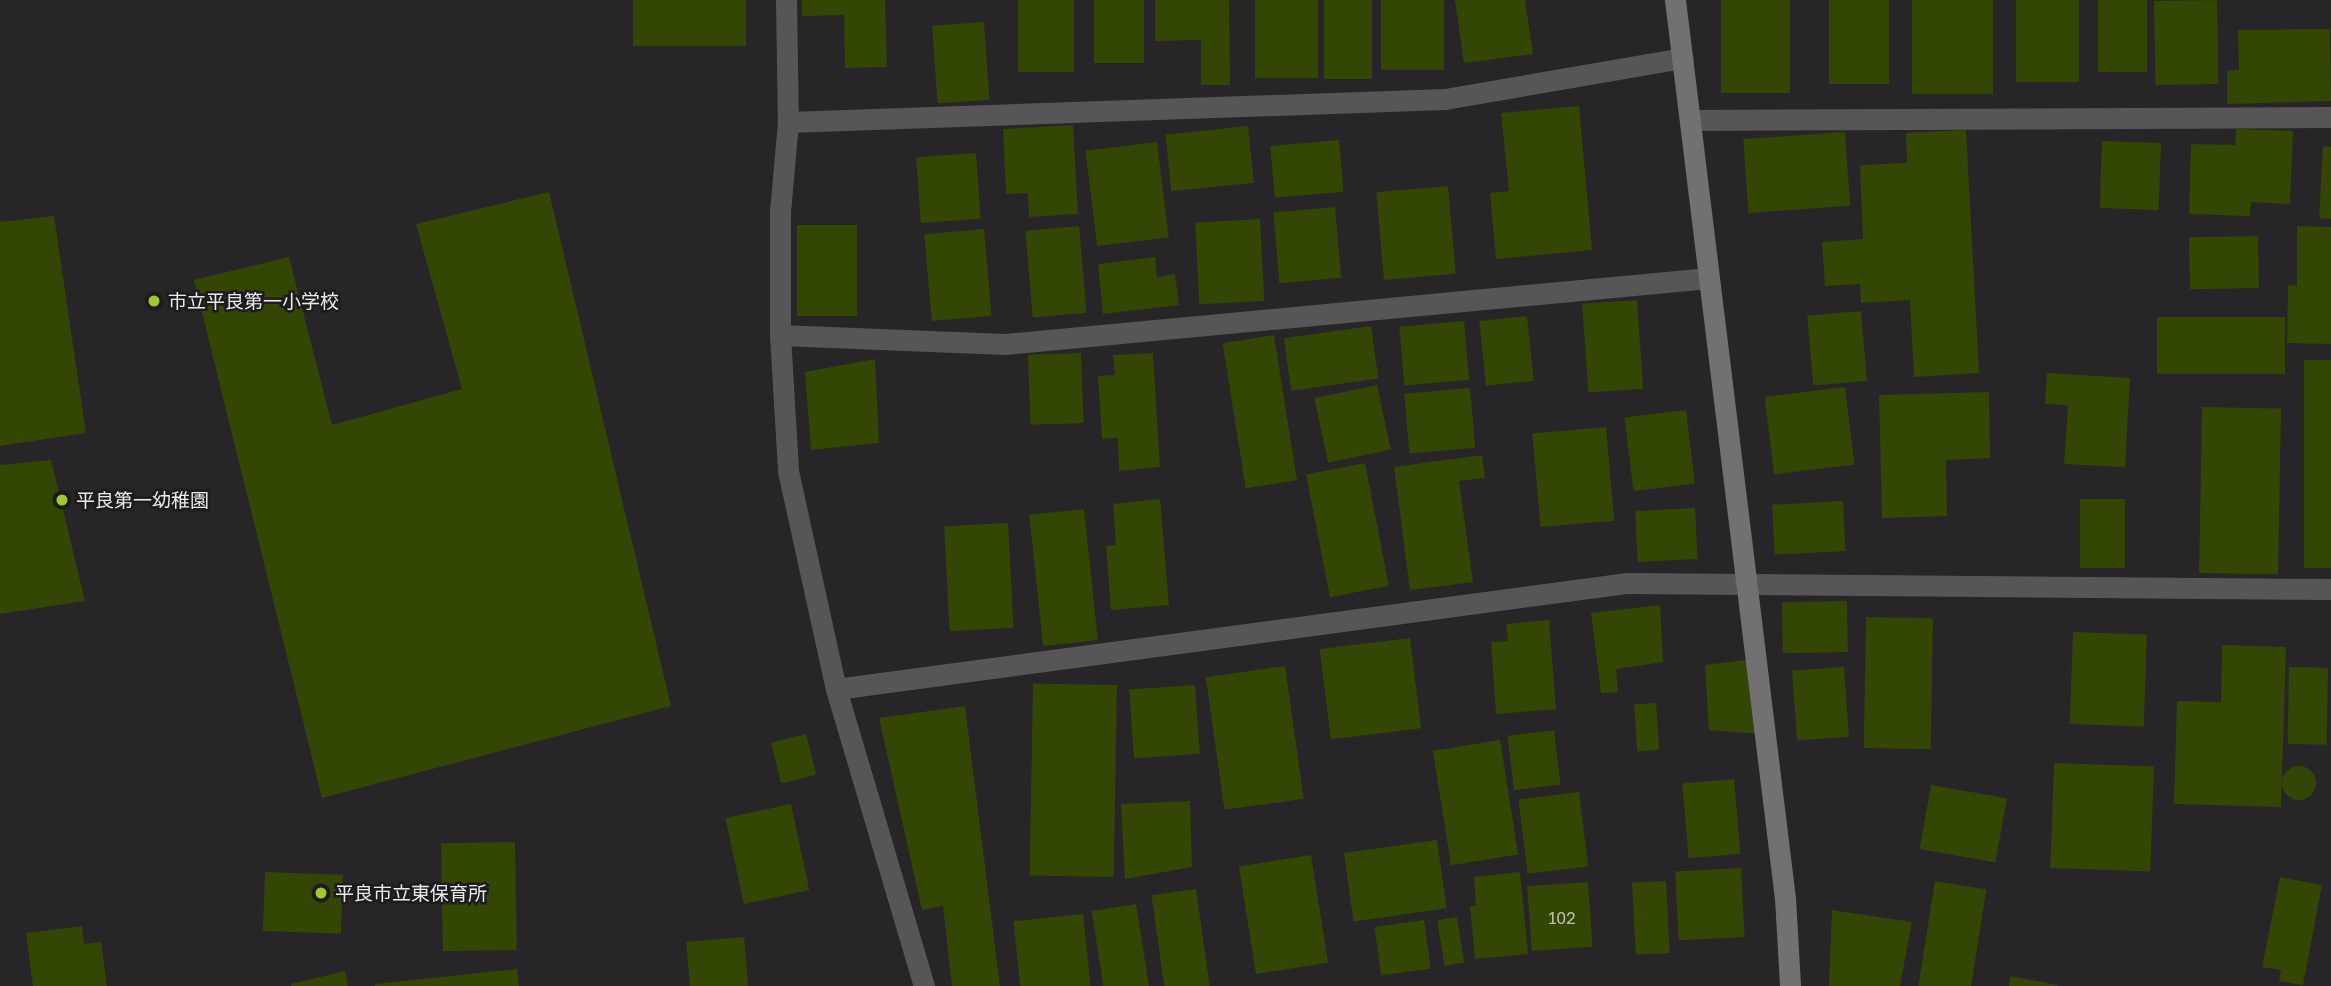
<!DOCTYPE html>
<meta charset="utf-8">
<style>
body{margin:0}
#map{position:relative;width:2331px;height:986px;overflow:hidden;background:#272528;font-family:"Golos Text","Noto Sans JP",sans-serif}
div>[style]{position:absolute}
.building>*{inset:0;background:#344603;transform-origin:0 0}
.round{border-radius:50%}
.street>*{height:21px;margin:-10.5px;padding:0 10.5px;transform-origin:10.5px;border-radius:10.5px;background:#575557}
.secondary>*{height:21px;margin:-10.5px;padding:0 10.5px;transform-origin:10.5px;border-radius:10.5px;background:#727073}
.dots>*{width:19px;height:19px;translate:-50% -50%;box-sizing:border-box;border:4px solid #1e1b1e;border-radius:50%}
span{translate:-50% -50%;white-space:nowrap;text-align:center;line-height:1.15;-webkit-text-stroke:5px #1e1b1e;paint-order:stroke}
.number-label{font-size:16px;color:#bdc0b1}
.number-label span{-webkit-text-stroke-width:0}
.poi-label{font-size:19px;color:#ebe9eb}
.left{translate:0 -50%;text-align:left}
</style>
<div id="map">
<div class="building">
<div style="left:633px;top:0;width:113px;height:46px"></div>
<div style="clip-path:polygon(802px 0,885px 0,887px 67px,845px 68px,844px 15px,802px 16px)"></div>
<div style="left:1018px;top:0;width:56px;height:72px"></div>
<div style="left:1094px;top:0;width:50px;height:63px"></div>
<div style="clip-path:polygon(1155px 0,1229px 0,1230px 85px,1201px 85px,1201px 40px,1155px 41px)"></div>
<div style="left:1255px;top:0;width:63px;height:78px"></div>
<div style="left:1324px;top:0;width:48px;height:79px"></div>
<div style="left:1381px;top:0;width:63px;height:70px"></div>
<div style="clip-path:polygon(1455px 0,1525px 0,1533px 54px,1464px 63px)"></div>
<div style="left:1721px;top:0;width:69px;height:93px"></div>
<div style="left:1829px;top:0;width:60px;height:84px"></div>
<div style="left:1912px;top:0;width:81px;height:94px"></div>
<div style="left:2016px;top:0;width:63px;height:82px"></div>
<div style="left:2098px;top:0;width:49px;height:72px"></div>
<div style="left:2217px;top:0;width:84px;height:63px;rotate:89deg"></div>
<div style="left:984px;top:22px;width:78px;height:52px;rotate:86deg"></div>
<div style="clip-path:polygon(2330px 29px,2331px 101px,2227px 104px,2227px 71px,2239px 70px,2238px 30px)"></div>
<div style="clip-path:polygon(1579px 106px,1592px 250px,1496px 259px,1490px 193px,1509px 191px,1501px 113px)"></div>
<div style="clip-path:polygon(1073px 125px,1078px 214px,1029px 217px,1028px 193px,1006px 194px,1003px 129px)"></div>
<div style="left:1248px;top:126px;width:57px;height:83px;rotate:84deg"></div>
<div style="clip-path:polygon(2236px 129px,2293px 131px,2290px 204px,2251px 202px,2250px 216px,2189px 214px,2191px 144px,2235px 145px)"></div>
<div style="clip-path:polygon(1966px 130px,1979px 373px,1914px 377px,1910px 300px,1861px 303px,1860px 284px,1825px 286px,1822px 242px,1863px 239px,1860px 165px,1907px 163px,1906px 133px)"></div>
<div style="left:1845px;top:132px;width:74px;height:102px;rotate:86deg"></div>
<div style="left:1339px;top:140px;width:52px;height:69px;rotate:85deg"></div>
<div style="left:2102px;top:141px;width:59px;height:67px;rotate:2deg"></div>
<div style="left:1157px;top:142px;width:96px;height:72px;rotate:83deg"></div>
<div style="clip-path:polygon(2323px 146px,2331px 147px,2331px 219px,2319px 218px)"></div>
<div style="left:976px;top:153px;width:66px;height:60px;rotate:86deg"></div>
<div style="left:1448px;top:186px;width:88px;height:72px;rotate:85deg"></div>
<div style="clip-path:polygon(549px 192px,671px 706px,322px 798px,194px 280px,289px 257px,332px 425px,462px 389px,416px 224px)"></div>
<div style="left:1335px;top:207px;width:71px;height:62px;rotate:85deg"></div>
<div style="clip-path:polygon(54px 216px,86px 433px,0 446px,0 222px)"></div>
<div style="left:1260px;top:219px;width:82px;height:65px;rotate:87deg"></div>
<div style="left:797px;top:225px;width:60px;height:91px"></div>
<div style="left:1079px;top:226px;width:87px;height:54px;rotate:85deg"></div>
<div style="clip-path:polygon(2297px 226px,2331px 227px,2331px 344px,2287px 343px,2288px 285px,2297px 286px)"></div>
<div style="left:984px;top:229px;width:87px;height:60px;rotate:85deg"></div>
<div style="left:2258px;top:236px;width:52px;height:69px;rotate:89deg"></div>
<div style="clip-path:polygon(1155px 257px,1157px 277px,1175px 274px,1179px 305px,1103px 314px,1098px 264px)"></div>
<div style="left:1637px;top:300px;width:89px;height:55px;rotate:86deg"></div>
<div style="left:1861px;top:311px;width:70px;height:54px;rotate:85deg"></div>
<div style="left:1527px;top:316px;width:65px;height:48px;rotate:84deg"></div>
<div style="left:2157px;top:317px;width:128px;height:57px"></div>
<div style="left:1464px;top:321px;width:59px;height:65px;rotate:85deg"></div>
<div style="left:1371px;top:326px;width:53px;height:88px;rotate:82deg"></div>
<div style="left:1274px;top:335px;width:147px;height:52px;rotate:81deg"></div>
<div style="left:1081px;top:353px;width:70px;height:53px;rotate:88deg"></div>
<div style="clip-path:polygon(1153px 353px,1160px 467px,1119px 471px,1118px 438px,1102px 439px,1098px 376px,1115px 375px,1113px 355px)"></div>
<div style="clip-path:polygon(875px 359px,879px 443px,811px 450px,805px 372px)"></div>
<div style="left:2304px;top:360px;width:27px;height:208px"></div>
<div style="clip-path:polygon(2047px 373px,2130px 378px,2125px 467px,2064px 464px,2068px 405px,2045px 404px)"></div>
<div style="left:1377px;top:385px;width:66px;height:64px;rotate:78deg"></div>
<div style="left:1845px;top:387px;width:78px;height:81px;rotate:83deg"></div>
<div style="left:1470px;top:388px;width:60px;height:66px;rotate:85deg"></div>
<div style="clip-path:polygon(1989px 392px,1990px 458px,1946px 460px,1947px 516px,1882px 518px,1879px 395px)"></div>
<div style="left:2202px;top:407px;width:79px;height:166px;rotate:1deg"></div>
<div style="left:1686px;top:410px;width:74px;height:62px;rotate:83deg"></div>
<div style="left:1606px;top:427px;width:94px;height:74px;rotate:85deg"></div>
<div style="clip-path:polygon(1482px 455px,1485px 478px,1459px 481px,1473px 582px,1410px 590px,1394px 467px)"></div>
<div style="clip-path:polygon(51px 460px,85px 601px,0 614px,0 465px)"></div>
<div style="left:1365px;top:463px;width:125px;height:60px;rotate:79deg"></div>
<div style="clip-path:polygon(1160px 499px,1169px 605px,1111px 610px,1106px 546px,1116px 545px,1113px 504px)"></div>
<div style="left:2080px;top:499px;width:45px;height:69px"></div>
<div style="left:1843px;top:501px;width:50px;height:71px;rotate:87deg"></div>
<div style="left:1695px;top:508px;width:51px;height:60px;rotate:87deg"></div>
<div style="left:1084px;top:509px;width:132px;height:55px;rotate:84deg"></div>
<div style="left:1008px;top:523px;width:105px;height:64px;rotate:87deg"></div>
<div style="left:1847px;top:601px;width:51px;height:65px;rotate:89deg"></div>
<div style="clip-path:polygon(1660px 605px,1663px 662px,1616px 669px,1618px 692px,1601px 693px,1591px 613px)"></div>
<div style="left:1866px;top:617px;width:67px;height:131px;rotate:1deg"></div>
<div style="clip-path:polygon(1549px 620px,1556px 709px,1496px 714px,1491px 642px,1508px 641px,1506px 624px)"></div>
<div style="left:2073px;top:632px;width:74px;height:92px;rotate:2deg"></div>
<div style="left:1410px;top:638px;width:91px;height:91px;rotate:83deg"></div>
<div style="clip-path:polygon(2222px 645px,2286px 647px,2281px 807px,2174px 804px,2177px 701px,2221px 702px)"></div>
<div style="clip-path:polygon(1753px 659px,1760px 734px,1709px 730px,1705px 665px)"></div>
<div style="left:1285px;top:666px;width:134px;height:80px;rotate:82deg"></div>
<div style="left:1844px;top:667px;width:70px;height:52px;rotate:86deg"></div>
<div style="left:2289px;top:667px;width:39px;height:77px;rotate:1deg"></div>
<div style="left:1117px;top:685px;width:192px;height:84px;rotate:91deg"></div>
<div style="left:1195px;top:685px;width:69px;height:66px;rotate:86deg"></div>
<div style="left:1656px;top:703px;width:47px;height:22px;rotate:86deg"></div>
<div style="clip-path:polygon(965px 706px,1000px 986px,952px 986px,943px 906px,922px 910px,879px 718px)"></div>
<div style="left:1554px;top:730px;width:55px;height:47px;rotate:83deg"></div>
<div style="left:806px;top:734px;width:42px;height:36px;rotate:76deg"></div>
<div style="left:1500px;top:740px;width:116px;height:68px;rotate:81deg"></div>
<div style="left:2054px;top:763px;width:100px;height:105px;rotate:2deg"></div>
<div class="round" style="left:2282px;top:766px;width:34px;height:34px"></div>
<div style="left:1734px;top:779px;width:75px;height:52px;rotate:85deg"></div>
<div style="left:1931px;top:785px;width:77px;height:65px;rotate:10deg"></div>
<div style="left:1579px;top:792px;width:75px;height:61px;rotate:83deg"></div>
<div style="clip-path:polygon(1190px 801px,1192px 867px,1125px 879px,1121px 804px)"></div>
<div style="left:791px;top:804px;width:88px;height:67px;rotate:78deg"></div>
<div style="left:1437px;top:840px;width:69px;height:94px;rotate:82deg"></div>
<div style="left:515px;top:842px;width:108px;height:74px;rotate:89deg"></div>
<div style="left:1311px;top:855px;width:109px;height:73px;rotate:81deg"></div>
<div style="left:1741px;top:868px;width:69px;height:66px;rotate:87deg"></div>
<div style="left:265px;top:872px;width:78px;height:59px;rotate:2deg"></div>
<div style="clip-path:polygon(1520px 872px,1528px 954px,1475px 959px,1470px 906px,1476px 906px,1474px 877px)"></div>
<div style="clip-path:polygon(2280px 877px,2322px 885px,2303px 985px,2279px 981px,2281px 970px,2262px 967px)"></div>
<div style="left:1666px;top:881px;width:72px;height:34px;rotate:87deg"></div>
<div style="left:1935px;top:881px;width:52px;height:106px;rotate:9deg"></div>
<div style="left:1588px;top:882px;width:65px;height:61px;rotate:86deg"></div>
<div style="left:1196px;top:889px;width:98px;height:45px;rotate:82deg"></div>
<div style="left:1136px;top:904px;width:83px;height:45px;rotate:81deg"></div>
<div style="clip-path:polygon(1832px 910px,1912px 922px,1900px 986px,1829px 986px)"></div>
<div style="left:1083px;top:914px;width:72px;height:70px;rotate:84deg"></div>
<div style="left:1457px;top:917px;width:46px;height:20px;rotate:81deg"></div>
<div style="left:1424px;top:920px;width:49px;height:50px;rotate:82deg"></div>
<div style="clip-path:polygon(82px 926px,84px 944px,101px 942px,107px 986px,33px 986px,26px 933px)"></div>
<div style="left:744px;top:937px;width:49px;height:58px;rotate:85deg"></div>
<div style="clip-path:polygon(517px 969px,519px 986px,375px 986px,375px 984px)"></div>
<div style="clip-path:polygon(345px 971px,348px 986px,291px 986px,291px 984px)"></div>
<div style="clip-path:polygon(2010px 976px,2058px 985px,2057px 986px,2009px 986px)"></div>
</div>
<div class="street">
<div style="left:786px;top:0;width:122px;rotate:89.1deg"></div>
<div style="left:788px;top:122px;width:90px;rotate:95.1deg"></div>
<div style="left:780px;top:212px;width:123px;rotate:90deg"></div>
<div style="left:780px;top:335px;width:136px;rotate:86.6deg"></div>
<div style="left:788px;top:471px;width:223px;rotate:77.6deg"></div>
<div style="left:836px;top:689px;width:310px;rotate:73.5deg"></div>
<div style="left:1691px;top:120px;width:640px;rotate:-0.27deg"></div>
<div style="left:788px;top:122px;width:657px;rotate:-2deg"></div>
<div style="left:1445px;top:99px;width:241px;rotate:-9.8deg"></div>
<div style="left:780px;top:335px;width:225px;rotate:2.3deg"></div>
<div style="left:1005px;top:344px;width:707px;rotate:-5.36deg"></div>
<div style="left:836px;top:689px;width:797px;rotate:-7.64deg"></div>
<div style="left:1626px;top:583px;width:705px;rotate:0.49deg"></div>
</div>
<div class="secondary">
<div style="left:1675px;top:0;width:905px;rotate:83.02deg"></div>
<div style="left:1785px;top:898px;width:88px;rotate:86.7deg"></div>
</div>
<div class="dots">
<div style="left:154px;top:301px;background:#9eca2f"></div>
<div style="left:62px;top:500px;background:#9eca2f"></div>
<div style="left:321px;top:893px;background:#9eca2f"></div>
</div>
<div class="number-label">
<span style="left:1562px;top:918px">102</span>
</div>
<div class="poi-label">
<span class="left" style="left:168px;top:301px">市立平良第一小学校</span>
<span class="left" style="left:76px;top:500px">平良第一幼稚園</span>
<span class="left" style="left:335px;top:893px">平良市立東保育所</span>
</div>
</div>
